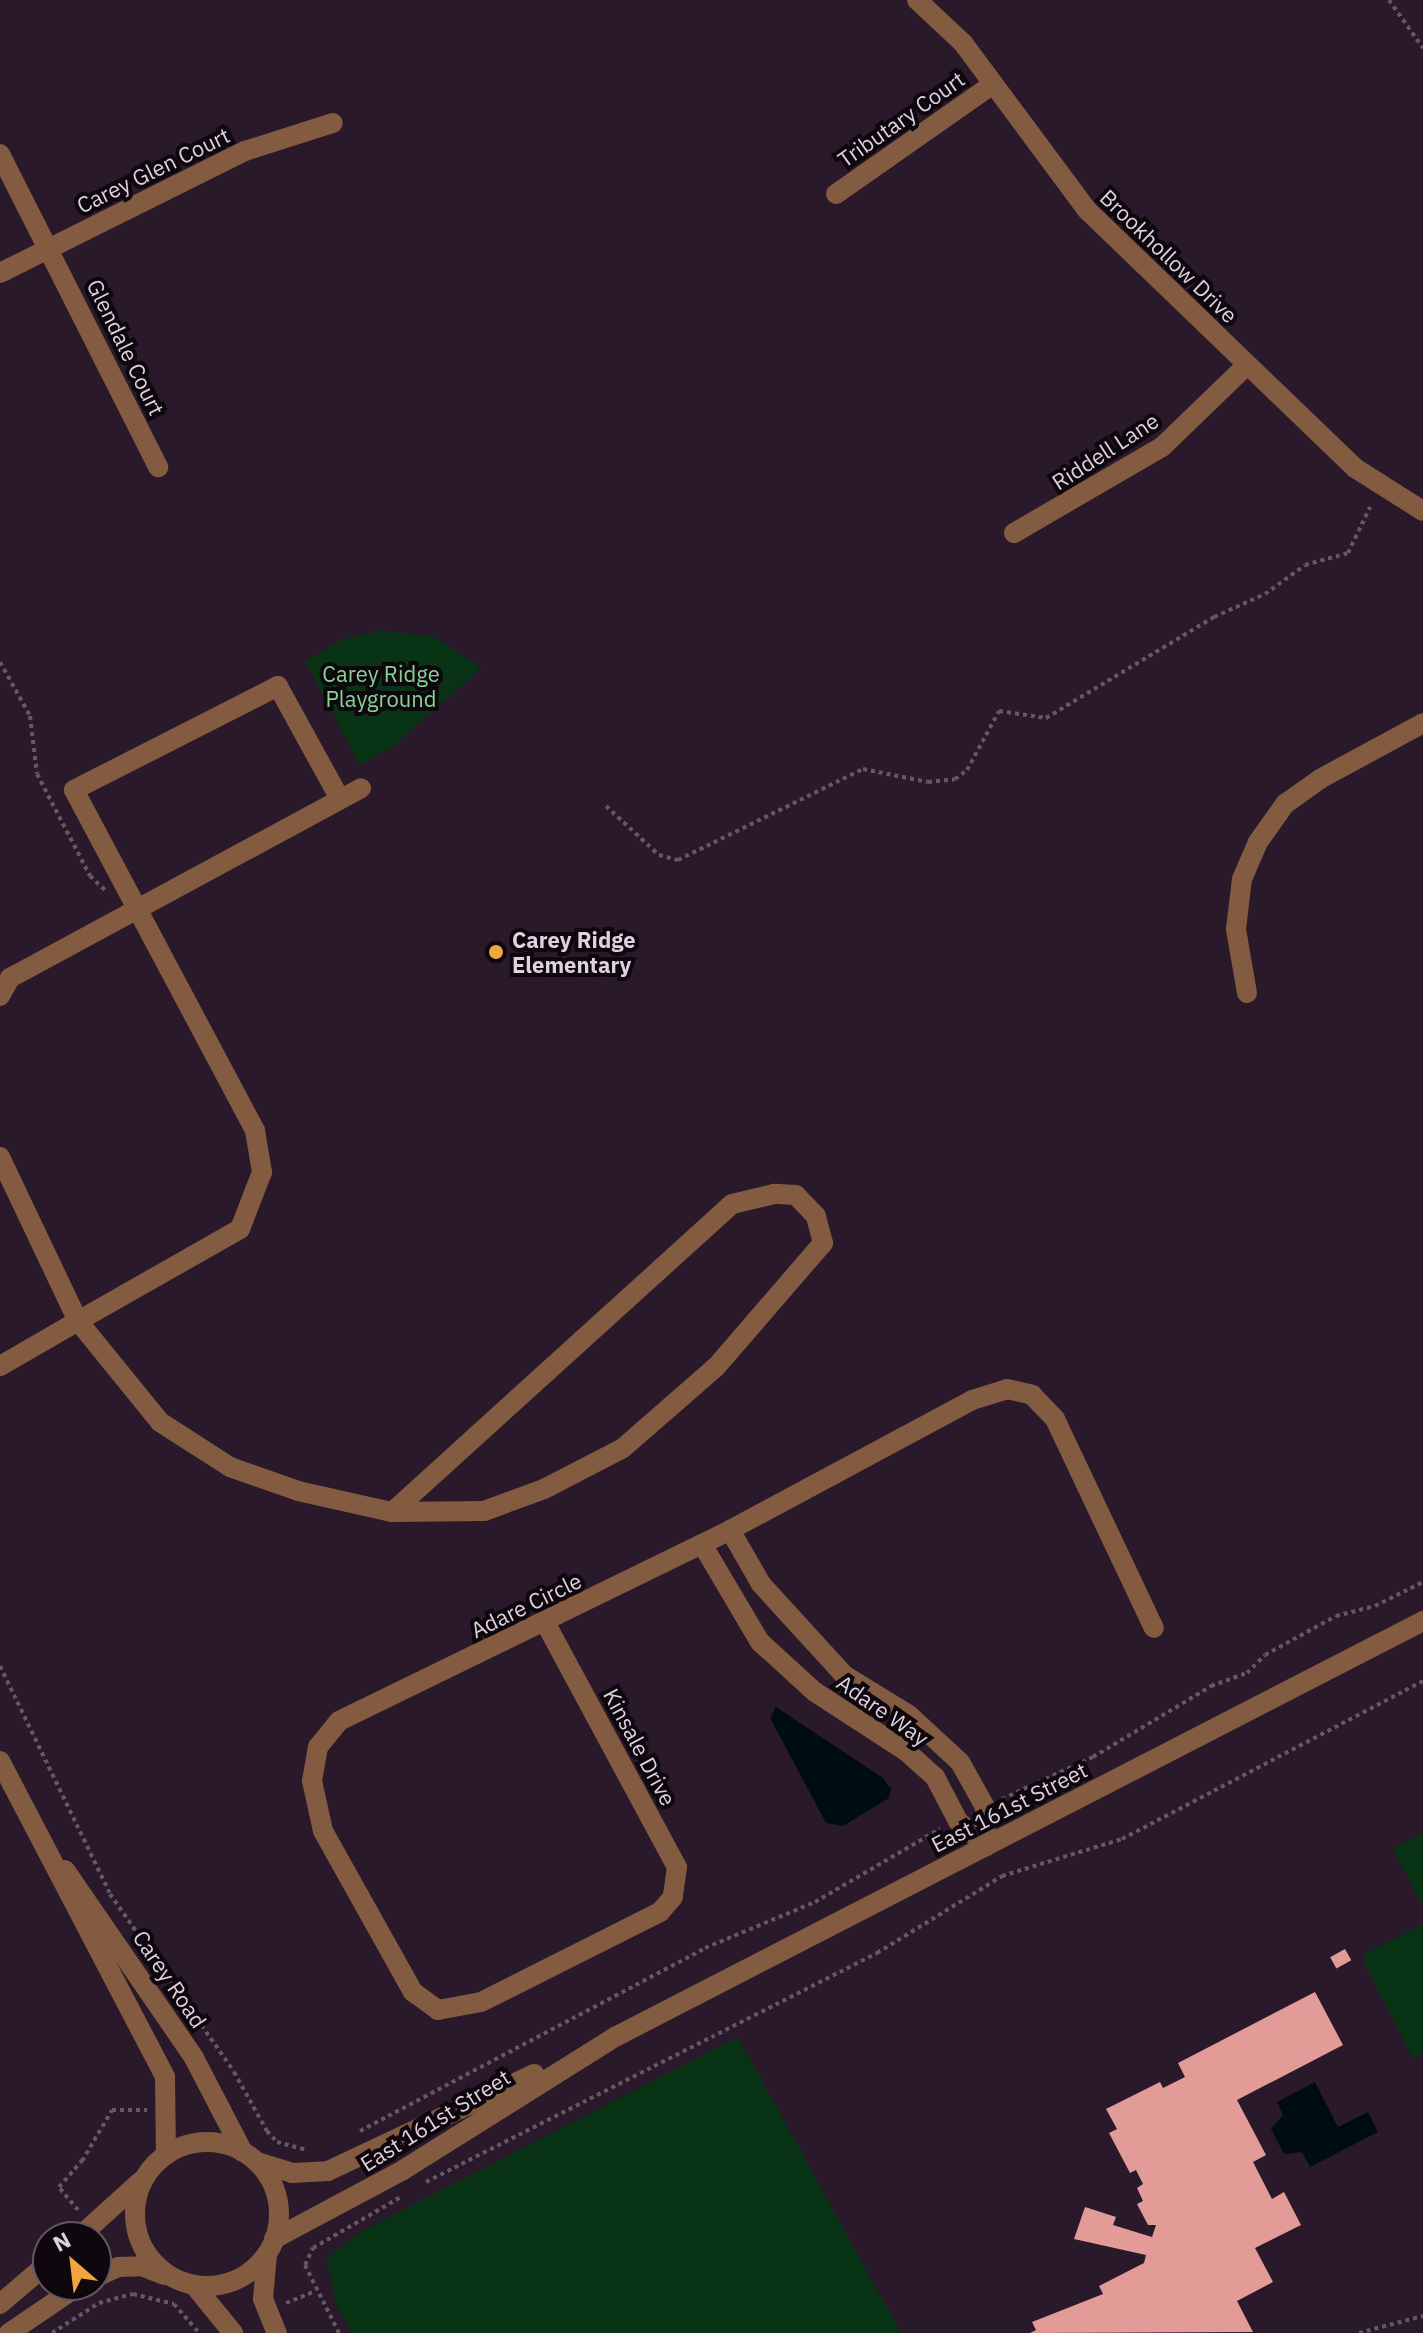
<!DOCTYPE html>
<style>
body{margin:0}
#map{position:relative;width:1423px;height:2333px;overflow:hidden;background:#2a192a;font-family:"IBM Plex Sans",sans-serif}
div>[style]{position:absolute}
.green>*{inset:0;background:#083315}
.water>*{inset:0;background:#000c14}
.building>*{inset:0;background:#e39b98;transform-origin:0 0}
.path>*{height:4px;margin-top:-2px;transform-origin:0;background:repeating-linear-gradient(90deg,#665766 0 4px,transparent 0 8px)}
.minor>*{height:20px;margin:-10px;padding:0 10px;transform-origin:10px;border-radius:10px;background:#835b40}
.minor>.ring{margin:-10px;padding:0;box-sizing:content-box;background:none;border:20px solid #835b40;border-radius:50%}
.dots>*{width:22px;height:22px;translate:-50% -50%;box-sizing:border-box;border:4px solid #0e070e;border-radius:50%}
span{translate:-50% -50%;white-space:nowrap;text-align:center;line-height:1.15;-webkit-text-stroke:8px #0e070e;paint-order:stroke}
.street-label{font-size:22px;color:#ddd2dd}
.park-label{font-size:22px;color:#87d495}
.poi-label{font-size:22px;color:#ddd2dd;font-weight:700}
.left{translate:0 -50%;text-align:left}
.north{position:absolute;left:32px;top:2221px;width:80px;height:80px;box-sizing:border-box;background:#0e070e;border:2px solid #615861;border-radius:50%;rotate:332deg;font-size:22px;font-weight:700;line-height:32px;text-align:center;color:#ddd2dd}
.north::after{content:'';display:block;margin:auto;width:28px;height:36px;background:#f0a63e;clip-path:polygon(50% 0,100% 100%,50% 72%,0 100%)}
</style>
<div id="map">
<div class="green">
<div style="clip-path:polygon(381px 630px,435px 637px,481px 668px,393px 747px,360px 765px,305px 661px,343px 639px)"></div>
<div style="clip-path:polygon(1423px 1833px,1423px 1902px,1421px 1903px,1393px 1849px)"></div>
<div style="clip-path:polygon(1423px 1924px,1423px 2053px,1413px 2058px,1364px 1963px,1366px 1953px)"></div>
<div style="clip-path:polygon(738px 2037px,901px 2333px,352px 2333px,335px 2302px,327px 2257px,362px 2231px)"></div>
</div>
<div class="water">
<div style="clip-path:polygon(776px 1707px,883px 1778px,891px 1789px,889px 1798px,843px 1826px,826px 1823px,770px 1718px)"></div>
<div style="clip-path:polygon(1315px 2082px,1338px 2127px,1368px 2112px,1378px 2132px,1310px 2167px,1302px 2152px,1284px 2154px,1271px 2129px,1283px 2115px,1277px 2102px)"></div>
</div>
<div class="building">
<div style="left:1345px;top:1949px;width:13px;height:17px;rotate:61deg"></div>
<div style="clip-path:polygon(1315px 1992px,1343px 2045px,1237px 2100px,1266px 2155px,1253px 2162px,1272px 2199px,1284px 2192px,1301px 2225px,1255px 2248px,1273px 2282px,1237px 2301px,1253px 2332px,1030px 2333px,1036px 2330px,1032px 2322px,1103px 2294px,1099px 2286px,1144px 2263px,1146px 2255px,1074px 2239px,1085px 2207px,1116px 2217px,1113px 2225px,1152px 2237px,1156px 2225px,1148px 2225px,1137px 2204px,1143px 2201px,1137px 2188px,1143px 2184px,1136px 2170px,1130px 2173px,1109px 2133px,1117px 2129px,1106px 2109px,1160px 2082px,1163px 2088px,1185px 2077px,1178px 2063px)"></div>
</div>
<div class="path">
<div style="left:1389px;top:0;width:59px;rotate:54.7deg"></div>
<div style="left:0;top:662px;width:62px;rotate:60.9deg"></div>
<div style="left:30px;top:716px;width:58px;rotate:83.1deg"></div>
<div style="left:37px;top:774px;width:115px;rotate:62.5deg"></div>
<div style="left:90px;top:876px;width:22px;rotate:43deg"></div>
<div style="left:606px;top:806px;width:72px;rotate:42.8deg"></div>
<div style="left:659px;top:855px;width:20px;rotate:15deg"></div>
<div style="left:678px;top:860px;width:206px;rotate:-26.2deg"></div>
<div style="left:863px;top:769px;width:66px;rotate:11.3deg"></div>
<div style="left:928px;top:782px;width:27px;rotate:-6deg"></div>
<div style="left:955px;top:779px;width:15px;rotate:-37deg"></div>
<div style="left:967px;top:770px;width:67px;rotate:-61.5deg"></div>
<div style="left:999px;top:711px;width:48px;rotate:8.5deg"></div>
<div style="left:1046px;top:718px;width:196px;rotate:-31deg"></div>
<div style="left:1214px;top:617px;width:56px;rotate:-24.3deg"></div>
<div style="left:1265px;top:594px;width:49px;rotate:-35.9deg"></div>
<div style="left:1305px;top:565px;width:45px;rotate:-15.6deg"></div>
<div style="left:1348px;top:553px;width:51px;rotate:-64.4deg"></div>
<div style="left:0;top:1666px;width:253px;rotate:64.2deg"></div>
<div style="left:110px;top:1894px;width:217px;rotate:55.1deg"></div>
<div style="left:234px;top:2072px;width:68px;rotate:60.8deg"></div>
<div style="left:267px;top:2131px;width:15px;rotate:48deg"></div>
<div style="left:277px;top:2142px;width:31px;rotate:15deg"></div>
<div style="left:1002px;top:1799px;width:100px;rotate:-24.8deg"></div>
<div style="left:1093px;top:1757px;width:138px;rotate:-31deg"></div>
<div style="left:1211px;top:1686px;width:38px;rotate:-20deg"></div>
<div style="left:1247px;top:1673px;width:25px;rotate:-45deg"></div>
<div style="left:1265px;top:1655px;width:81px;rotate:-28.8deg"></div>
<div style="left:1336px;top:1616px;width:40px;rotate:-14.4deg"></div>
<div style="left:1375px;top:1606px;width:54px;rotate:-26.6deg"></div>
<div style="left:360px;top:2131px;width:391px;rotate:-27.9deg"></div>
<div style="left:705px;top:1948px;width:119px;rotate:-22.7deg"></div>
<div style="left:815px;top:1902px;width:145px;rotate:-30.3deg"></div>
<div style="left:426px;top:2182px;width:506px;rotate:-26.92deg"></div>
<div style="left:877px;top:1953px;width:147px;rotate:-31.6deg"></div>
<div style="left:1002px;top:1876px;width:126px;rotate:-17.1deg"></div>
<div style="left:1122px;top:1839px;width:340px;rotate:-27.7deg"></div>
<div style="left:78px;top:2210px;width:30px;rotate:-130deg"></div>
<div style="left:59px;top:2187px;width:35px;rotate:-49deg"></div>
<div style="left:82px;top:2161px;width:59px;rotate:-59.5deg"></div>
<div style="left:112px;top:2110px;width:35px"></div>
<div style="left:286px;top:2303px;width:31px;rotate:-22deg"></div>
<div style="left:52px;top:2333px;width:56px;rotate:-32.6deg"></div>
<div style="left:99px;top:2303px;width:35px;rotate:-15deg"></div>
<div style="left:133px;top:2294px;width:42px;rotate:13.7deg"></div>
<div style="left:174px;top:2304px;width:38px;rotate:49deg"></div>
<div style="left:339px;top:2333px;width:76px;rotate:-116.6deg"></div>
<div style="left:305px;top:2265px;width:19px;rotate:-65deg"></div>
<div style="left:313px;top:2248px;width:102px;rotate:-30.1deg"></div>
<div style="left:1359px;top:2333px;width:66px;rotate:-14.9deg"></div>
</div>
<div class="minor">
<div style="left:917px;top:0;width:63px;rotate:43.1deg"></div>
<div style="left:963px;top:43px;width:208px;rotate:53.4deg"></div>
<div style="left:1087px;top:210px;width:372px;rotate:43.9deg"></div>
<div style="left:1355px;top:468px;width:80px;rotate:32.3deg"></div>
<div style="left:0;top:154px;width:351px;rotate:63.2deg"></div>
<div style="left:836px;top:194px;width:192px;rotate:-35deg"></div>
<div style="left:0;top:273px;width:274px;rotate:-26.5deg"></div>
<div style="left:245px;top:151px;width:92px;rotate:-17.7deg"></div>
<div style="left:1014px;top:533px;width:171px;rotate:-30.2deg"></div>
<div style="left:1162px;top:447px;width:118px;rotate:-44deg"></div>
<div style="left:340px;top:799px;width:129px;rotate:-118.8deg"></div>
<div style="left:278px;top:686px;width:229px;rotate:153deg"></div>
<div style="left:74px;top:790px;width:386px;rotate:62deg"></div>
<div style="left:255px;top:1131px;width:42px;rotate:80.3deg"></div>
<div style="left:262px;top:1172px;width:61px;rotate:111.1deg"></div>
<div style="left:240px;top:1229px;width:186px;rotate:150.4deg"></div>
<div style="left:78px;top:1321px;width:130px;rotate:50.9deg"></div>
<div style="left:160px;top:1422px;width:83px;rotate:32.7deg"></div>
<div style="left:230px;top:1467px;width:72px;rotate:19.4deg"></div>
<div style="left:298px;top:1491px;width:96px;rotate:12.6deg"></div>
<div style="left:392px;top:1512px;width:92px;rotate:-0.6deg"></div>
<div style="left:484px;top:1511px;width:64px;rotate:-20.1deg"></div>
<div style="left:544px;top:1489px;width:89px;rotate:-27.4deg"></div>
<div style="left:623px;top:1448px;width:123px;rotate:-41.1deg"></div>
<div style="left:716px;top:1367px;width:164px;rotate:-49.2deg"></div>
<div style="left:823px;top:1243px;width:28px;rotate:-105deg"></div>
<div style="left:816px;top:1216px;width:29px;rotate:-134deg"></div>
<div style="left:796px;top:1195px;width:22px;rotate:-177deg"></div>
<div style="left:774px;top:1194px;width:43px;rotate:166.6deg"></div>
<div style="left:732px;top:1204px;width:459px;rotate:137.8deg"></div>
<div style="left:1247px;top:993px;width:65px;rotate:-99.8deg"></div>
<div style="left:1236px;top:929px;width:50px;rotate:-83.2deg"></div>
<div style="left:1242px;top:879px;width:40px;rotate:-66.6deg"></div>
<div style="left:1258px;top:842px;width:47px;rotate:-54.6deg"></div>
<div style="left:1285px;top:804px;width:43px;rotate:-35.5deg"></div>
<div style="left:1320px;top:779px;width:117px;rotate:-28.5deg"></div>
<div style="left:0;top:996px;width:21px;rotate:-61deg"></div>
<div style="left:10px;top:978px;width:399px;rotate:-28.4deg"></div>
<div style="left:0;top:1157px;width:182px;rotate:64.6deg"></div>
<div style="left:78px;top:1321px;width:90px;rotate:150deg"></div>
<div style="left:730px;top:1530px;width:62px;rotate:60.1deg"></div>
<div style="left:761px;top:1584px;width:123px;rotate:47.6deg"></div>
<div style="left:844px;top:1675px;width:76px;rotate:31.6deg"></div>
<div style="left:909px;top:1715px;width:69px;rotate:42.7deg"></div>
<div style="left:960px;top:1762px;width:51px;rotate:60.9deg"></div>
<div style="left:985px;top:1807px;width:39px;rotate:89deg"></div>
<div style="left:702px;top:1544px;width:114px;rotate:59.4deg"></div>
<div style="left:760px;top:1642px;width:74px;rotate:42.3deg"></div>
<div style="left:815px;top:1692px;width:108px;rotate:33deg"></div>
<div style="left:906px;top:1751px;width:39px;rotate:42deg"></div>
<div style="left:935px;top:1777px;width:50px;rotate:62.4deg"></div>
<div style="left:958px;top:1821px;width:38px;rotate:42deg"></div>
<div style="left:546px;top:1624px;width:276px;rotate:61.7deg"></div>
<div style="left:677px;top:1867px;width:30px;rotate:98deg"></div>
<div style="left:673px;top:1897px;width:20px;rotate:131deg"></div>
<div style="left:660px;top:1912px;width:200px;rotate:153.3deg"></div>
<div style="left:481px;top:2002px;width:44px;rotate:169.5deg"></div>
<div style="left:438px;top:2010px;width:31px;rotate:-144deg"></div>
<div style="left:413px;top:1992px;width:184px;rotate:-119.2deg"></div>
<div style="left:323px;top:1831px;width:51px;rotate:-102.4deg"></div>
<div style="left:312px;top:1781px;width:35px;rotate:-80deg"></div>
<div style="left:318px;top:1747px;width:33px;rotate:-51deg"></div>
<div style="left:339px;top:1721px;width:435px;rotate:-26deg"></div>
<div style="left:730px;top:1530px;width:275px;rotate:-28.2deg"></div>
<div style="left:972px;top:1400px;width:37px;rotate:-17deg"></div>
<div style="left:1007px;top:1389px;width:26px;rotate:13deg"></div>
<div style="left:1032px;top:1395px;width:33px;rotate:46deg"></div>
<div style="left:1055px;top:1419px;width:231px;rotate:64.7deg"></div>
<div style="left:0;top:1761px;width:356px;rotate:62.4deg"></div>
<div style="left:165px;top:2077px;width:78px;rotate:89.3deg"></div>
<div style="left:65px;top:1870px;width:228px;rotate:55.5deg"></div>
<div style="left:194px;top:2058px;width:106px;rotate:62.5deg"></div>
<div class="ring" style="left:135px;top:2142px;width:124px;height:124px"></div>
<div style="left:257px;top:2162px;width:37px;rotate:17deg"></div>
<div style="left:292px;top:2173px;width:36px;rotate:-3deg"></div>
<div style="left:328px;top:2171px;width:228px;rotate:-25.2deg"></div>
<div style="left:79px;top:2237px;width:84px;rotate:-42.1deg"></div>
<div style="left:274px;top:2239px;width:146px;rotate:-28.1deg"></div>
<div style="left:403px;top:2170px;width:252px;rotate:-32.1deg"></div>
<div style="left:617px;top:2036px;width:907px;rotate:-27.24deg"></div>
<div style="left:267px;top:2254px;width:45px;rotate:95.1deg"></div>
<div style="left:263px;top:2299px;width:37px;rotate:68deg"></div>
<div style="left:96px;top:2277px;width:24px;rotate:-24deg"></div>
<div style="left:118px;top:2267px;width:23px;rotate:-2deg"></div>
<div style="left:141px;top:2266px;width:25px;rotate:21deg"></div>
<div style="left:194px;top:2285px;width:62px;rotate:50.9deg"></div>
<div style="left:0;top:2304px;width:63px;rotate:-40.5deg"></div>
<div style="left:9px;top:2333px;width:86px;rotate:-34.1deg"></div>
</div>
<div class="dots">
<div style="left:496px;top:952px;background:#f0a63e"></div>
</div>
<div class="street-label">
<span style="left:901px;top:119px;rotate:-35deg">Tributary Court</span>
<span style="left:153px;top:170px;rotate:-26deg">Carey Glen Court</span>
<span style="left:1169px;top:256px;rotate:44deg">Brookhollow Drive</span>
<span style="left:126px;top:347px;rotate:64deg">Glendale Court</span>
<span style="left:1105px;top:451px;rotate:-33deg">Riddell Lane</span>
<span style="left:526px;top:1605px;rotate:-26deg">Adare Circle</span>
<span style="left:883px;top:1710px;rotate:35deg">Adare Way</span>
<span style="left:640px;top:1747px;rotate:62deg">Kinsale Drive</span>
<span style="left:1009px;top:1807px;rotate:-27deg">East 161st Street</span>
<span style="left:170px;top:1979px;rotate:56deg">Carey Road</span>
<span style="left:435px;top:2120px;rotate:-32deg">East 161st Street</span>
</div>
<div class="park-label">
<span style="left:381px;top:686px">Carey Ridge<br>Playground</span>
</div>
<div class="poi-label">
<span class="left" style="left:512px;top:952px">Carey Ridge<br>Elementary</span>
</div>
<div class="north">N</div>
</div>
